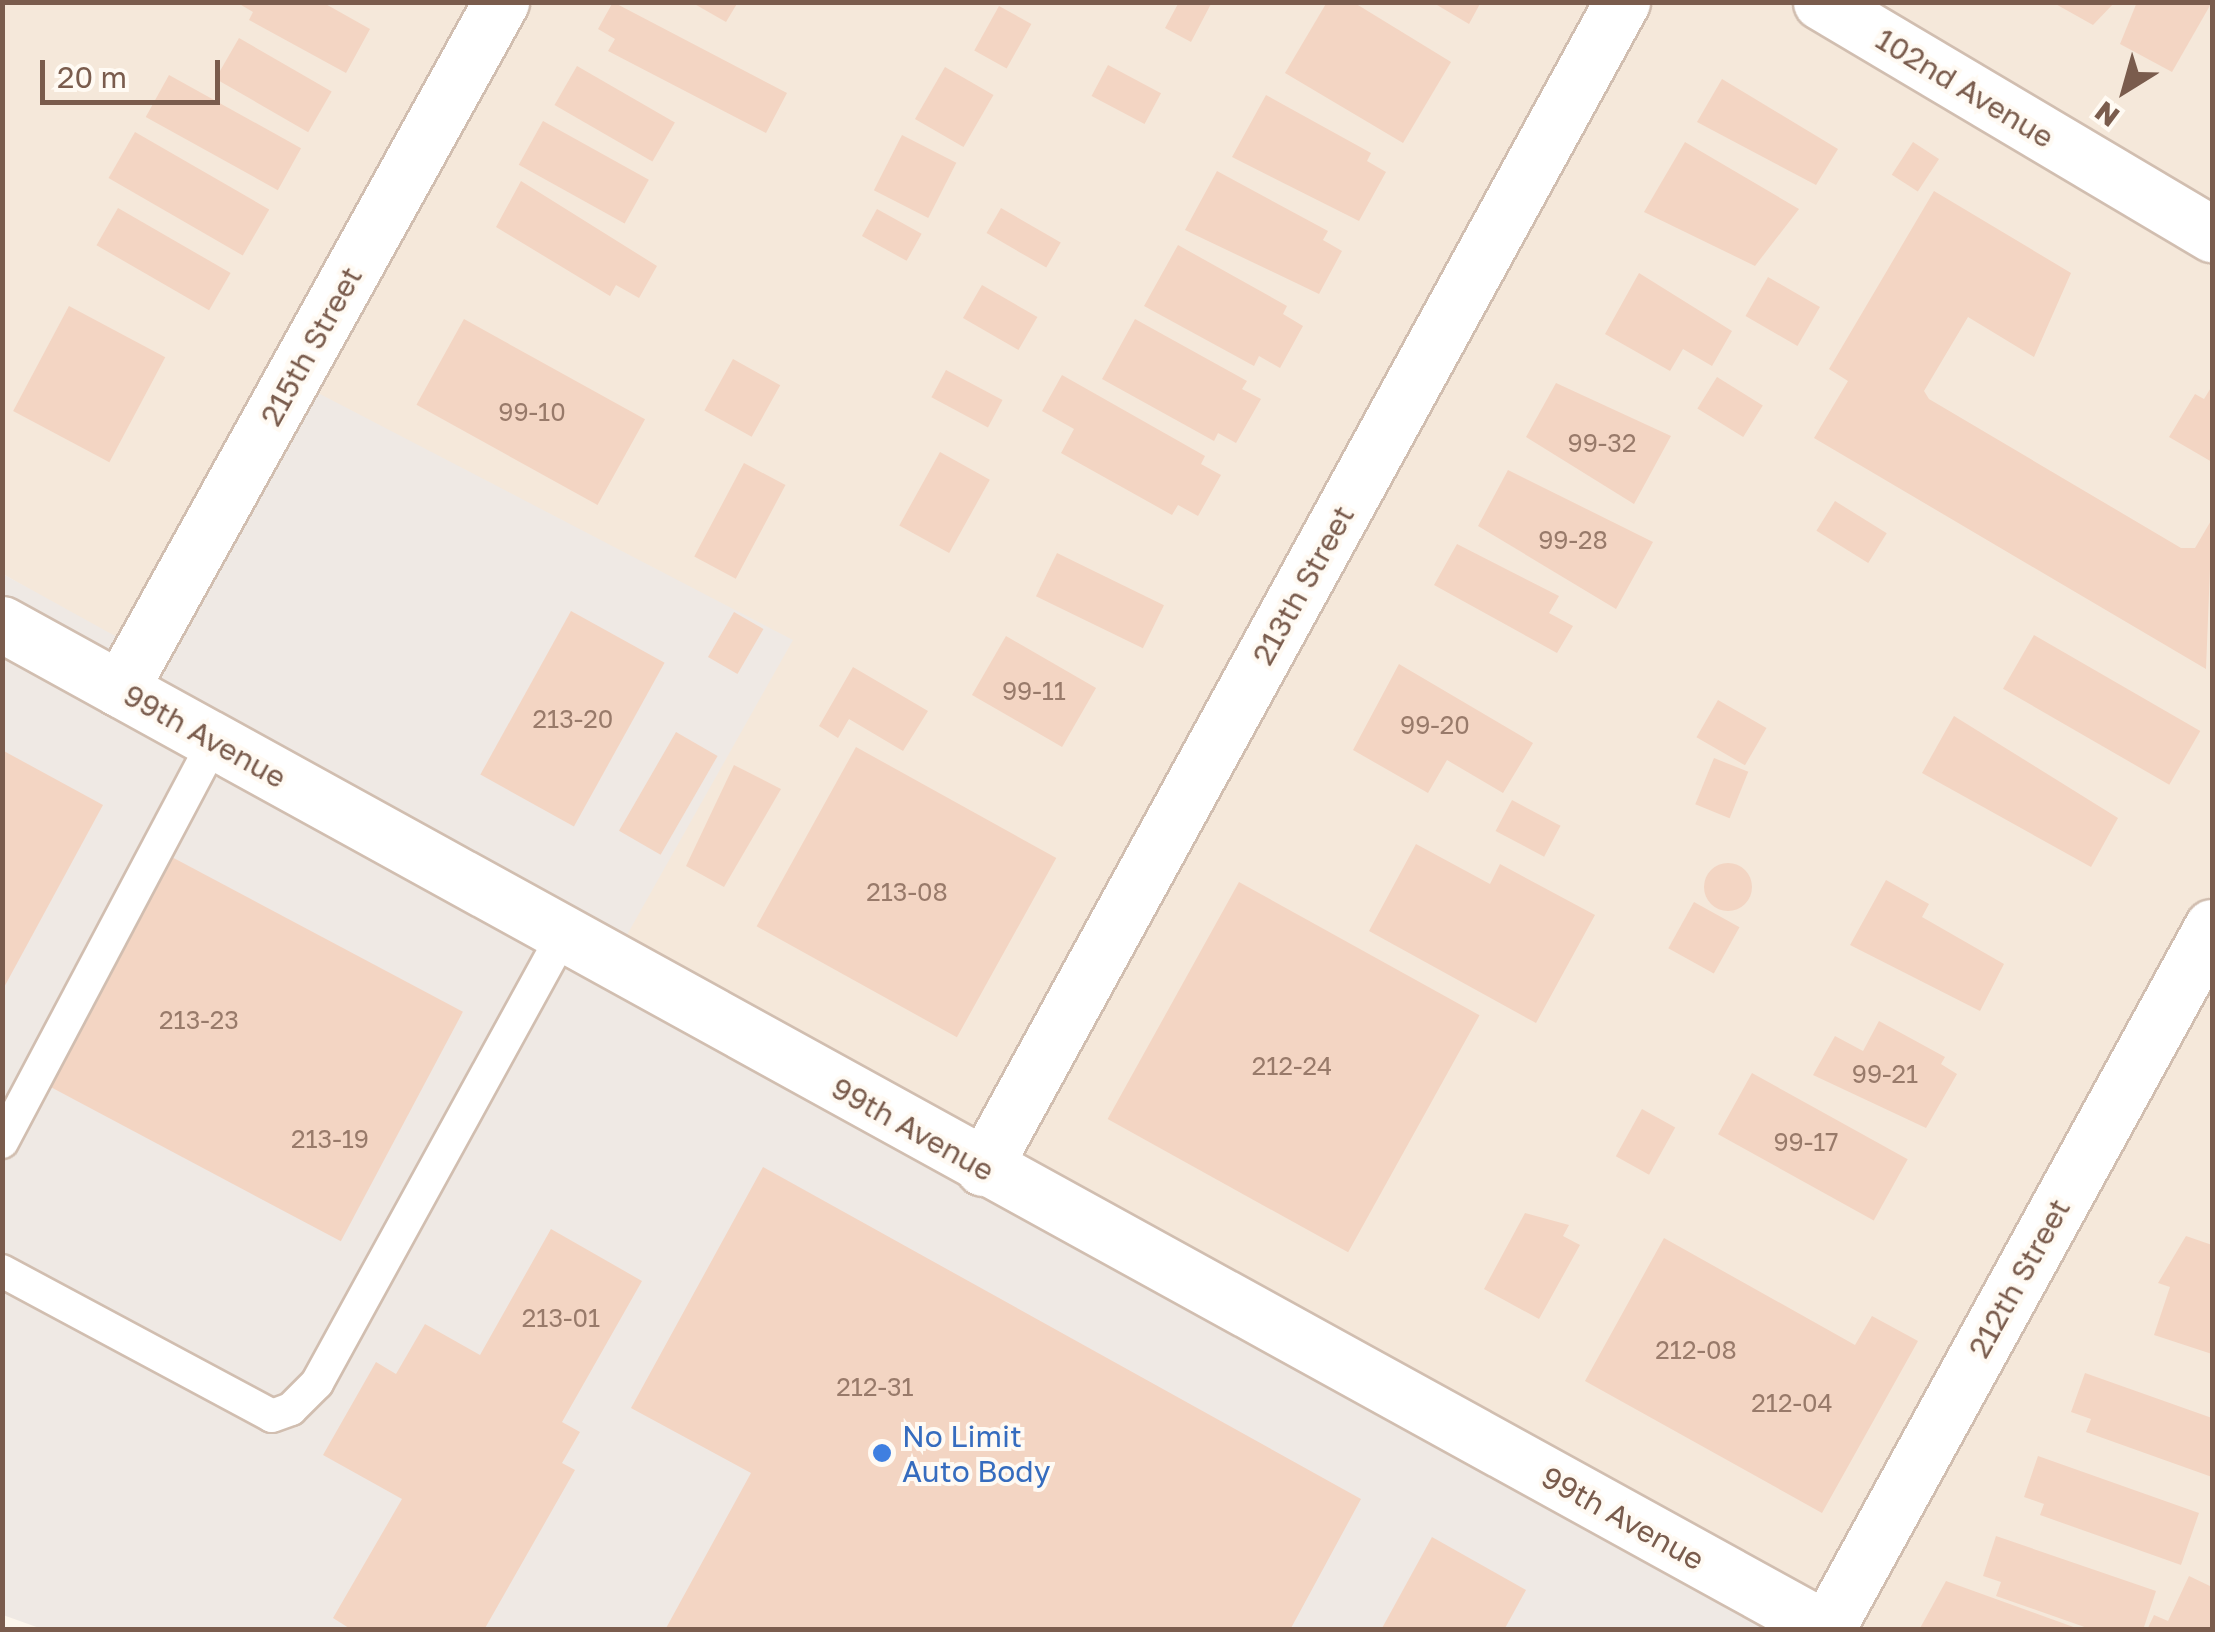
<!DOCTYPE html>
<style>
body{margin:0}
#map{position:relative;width:2215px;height:1632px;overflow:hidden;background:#fdf6ec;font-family:"Golos Text",sans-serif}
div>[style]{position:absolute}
.residential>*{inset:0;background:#f5e8da}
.industrial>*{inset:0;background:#efe9e4}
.building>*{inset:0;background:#f3d5c3;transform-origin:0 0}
.round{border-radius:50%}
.roads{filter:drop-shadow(2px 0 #d1beb0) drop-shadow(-2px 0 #d1beb0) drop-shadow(0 2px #d1beb0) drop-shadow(0 -2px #d1beb0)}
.service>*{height:32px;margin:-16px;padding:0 16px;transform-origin:16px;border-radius:16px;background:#fff}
.minor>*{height:55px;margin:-27.5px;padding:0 27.5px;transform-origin:27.5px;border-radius:27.5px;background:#fff}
.dots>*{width:28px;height:28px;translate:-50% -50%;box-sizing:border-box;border:5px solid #fffaf3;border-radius:50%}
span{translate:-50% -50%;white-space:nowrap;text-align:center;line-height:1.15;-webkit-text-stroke:8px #fffaf3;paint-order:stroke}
.number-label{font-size:25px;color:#987a6a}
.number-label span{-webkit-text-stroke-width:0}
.street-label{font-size:30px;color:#7a5c4d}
.shop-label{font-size:30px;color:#366cbe}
.left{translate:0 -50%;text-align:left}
.frame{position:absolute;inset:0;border:5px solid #7a5c4d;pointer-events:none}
.north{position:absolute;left:2075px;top:40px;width:100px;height:100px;-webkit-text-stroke:8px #fffaf3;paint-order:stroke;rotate:217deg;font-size:28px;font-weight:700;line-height:40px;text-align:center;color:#7a5c4d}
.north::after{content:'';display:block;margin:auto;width:35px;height:45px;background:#7a5c4d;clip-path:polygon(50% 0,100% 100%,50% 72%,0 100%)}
.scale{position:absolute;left:40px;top:60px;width:180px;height:45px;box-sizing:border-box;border:5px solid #7a5c4d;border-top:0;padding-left:12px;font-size:30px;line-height:35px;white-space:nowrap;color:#7a5c4d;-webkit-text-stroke:8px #fffaf3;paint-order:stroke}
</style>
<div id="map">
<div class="residential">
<div style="clip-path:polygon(2px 3px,2212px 3px,2212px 1629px,1812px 1629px,3px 574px)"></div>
</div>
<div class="industrial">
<div style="clip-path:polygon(270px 368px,793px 640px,623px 942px,1812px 1630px,45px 1630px,3px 1615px,3px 574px,126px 642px)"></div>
</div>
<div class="building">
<div style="clip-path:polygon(236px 2px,322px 2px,370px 29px,346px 73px,249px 20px,253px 12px)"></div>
<div style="clip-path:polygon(613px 2px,787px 93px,766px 133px,608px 51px,615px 39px,598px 29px)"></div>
<div style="clip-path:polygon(691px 2px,738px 2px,726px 22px)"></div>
<div style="clip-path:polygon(1179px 2px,1212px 2px,1191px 42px,1165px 28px)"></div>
<div style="clip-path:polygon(1327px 2px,1353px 2px,1451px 62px,1403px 143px,1285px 73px)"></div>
<div style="clip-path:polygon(1432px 2px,1481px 2px,1469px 24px)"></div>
<div style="clip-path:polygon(2052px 2px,2115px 2px,2093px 25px)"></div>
<div style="clip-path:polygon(2137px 2px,2212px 2px,2172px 72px,2120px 44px)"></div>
<div style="left:999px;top:6px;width:37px;height:51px;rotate:29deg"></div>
<div style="left:239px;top:38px;width:107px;height:47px;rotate:30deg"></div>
<div style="left:1108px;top:65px;width:60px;height:35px;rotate:28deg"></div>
<div style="left:577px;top:66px;width:113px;height:45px;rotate:30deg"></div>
<div style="left:945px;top:67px;width:56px;height:60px;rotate:30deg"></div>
<div style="left:169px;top:75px;width:151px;height:48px;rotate:29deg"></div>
<div style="clip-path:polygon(1722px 79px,1838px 149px,1816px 185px,1697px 122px)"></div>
<div style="clip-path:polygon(1266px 95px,1371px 153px,1367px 161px,1386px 172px,1359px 221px,1232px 157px)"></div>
<div style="left:543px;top:121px;width:121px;height:50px;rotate:29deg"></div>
<div style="left:135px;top:132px;width:155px;height:53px;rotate:30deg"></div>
<div style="left:902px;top:135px;width:61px;height:62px;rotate:27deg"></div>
<div style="clip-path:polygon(1685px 142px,1799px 209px,1755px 266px,1644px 212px)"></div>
<div style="left:1913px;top:142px;width:31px;height:39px;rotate:33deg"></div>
<div style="clip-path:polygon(1217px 171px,1328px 231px,1323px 240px,1342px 251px,1319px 294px,1185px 230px)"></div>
<div style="clip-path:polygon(521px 181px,657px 266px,639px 298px,616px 285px,610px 296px,496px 227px)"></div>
<div style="clip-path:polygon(1934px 191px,2071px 273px,2034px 357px,1968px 317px,1924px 391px,1929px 399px,2181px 548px,2195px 548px,2212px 519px,2206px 669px,1814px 438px,1848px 381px,1829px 369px)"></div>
<div style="left:118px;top:208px;width:130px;height:43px;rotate:30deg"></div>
<div style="left:1001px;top:208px;width:69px;height:29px;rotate:30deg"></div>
<div style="left:877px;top:209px;width:51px;height:31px;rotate:29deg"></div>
<div style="clip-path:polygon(1178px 245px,1287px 306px,1283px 314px,1303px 326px,1280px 368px,1259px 356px,1254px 366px,1144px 306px)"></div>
<div style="clip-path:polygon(1639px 273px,1732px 331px,1712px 366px,1683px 349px,1670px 371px,1605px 334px)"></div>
<div style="left:1768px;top:277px;width:60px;height:45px;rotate:30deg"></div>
<div style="left:982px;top:285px;width:64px;height:38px;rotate:30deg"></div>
<div style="left:69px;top:306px;width:109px;height:119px;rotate:28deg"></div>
<div style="left:464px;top:319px;width:207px;height:98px;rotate:29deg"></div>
<div style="clip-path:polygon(1135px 319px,1247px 381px,1242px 389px,1261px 399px,1236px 443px,1218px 433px,1214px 441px,1102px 379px)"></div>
<div style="left:733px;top:359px;width:54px;height:59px;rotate:29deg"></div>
<div style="left:946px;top:370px;width:64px;height:31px;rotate:28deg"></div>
<div style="clip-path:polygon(1062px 375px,1205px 456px,1201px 464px,1221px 475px,1198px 516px,1178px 505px,1172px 515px,1061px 453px,1074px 429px,1042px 411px)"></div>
<div style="left:1717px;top:377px;width:54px;height:37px;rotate:32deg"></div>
<div style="clip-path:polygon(1556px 383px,1671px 436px,1634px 504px,1526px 437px)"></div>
<div style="clip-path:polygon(2212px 386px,2212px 462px,2169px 437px,2195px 394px,2204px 399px)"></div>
<div style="left:940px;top:452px;width:57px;height:84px;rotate:29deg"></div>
<div style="left:744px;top:463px;width:47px;height:106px;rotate:28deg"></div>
<div style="clip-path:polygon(1508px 470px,1653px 542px,1616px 609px,1478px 526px)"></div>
<div style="left:1835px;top:501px;width:61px;height:35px;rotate:32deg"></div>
<div style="clip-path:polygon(1457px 544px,1559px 596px,1549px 613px,1573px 626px,1557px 653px,1434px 585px)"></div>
<div style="left:1057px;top:553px;width:119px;height:48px;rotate:26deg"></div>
<div style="left:571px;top:611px;width:107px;height:187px;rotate:29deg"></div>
<div style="left:734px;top:612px;width:34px;height:52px;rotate:30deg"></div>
<div style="left:2034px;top:635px;width:192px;height:62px;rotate:30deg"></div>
<div style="left:1006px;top:636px;width:104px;height:68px;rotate:30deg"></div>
<div style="clip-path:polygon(1399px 664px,1533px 743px,1503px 793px,1447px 760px,1428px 793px,1353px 750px)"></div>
<div style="clip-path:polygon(853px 667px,928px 711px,903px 751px,849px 719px,838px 738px,819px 726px)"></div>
<div style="left:1718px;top:700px;width:56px;height:43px;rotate:30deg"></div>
<div style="clip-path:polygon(1954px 716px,2118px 818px,2091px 867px,1922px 773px)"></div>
<div style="left:676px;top:732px;width:48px;height:114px;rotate:30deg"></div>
<div style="left:856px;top:747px;width:229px;height:205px;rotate:29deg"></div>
<div style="clip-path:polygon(2px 750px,103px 805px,2px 991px)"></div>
<div style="left:1714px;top:758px;width:37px;height:50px;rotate:22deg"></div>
<div style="clip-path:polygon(734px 765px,781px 789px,724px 887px,686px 866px)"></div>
<div style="left:1512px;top:800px;width:55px;height:35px;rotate:28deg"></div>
<div style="clip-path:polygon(1416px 844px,1490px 884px,1500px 864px,1595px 915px,1536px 1023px,1369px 931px)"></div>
<div style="left:168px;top:855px;width:334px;height:260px;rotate:28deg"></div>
<div class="round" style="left:1704px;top:863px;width:48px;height:48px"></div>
<div style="clip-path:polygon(1886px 880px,1929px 904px,1922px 917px,2004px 964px,1980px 1011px,1850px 945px)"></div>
<div style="left:1239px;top:882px;width:275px;height:271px;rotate:29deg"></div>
<div style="left:1694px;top:902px;width:52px;height:53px;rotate:29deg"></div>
<div style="clip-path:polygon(1879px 1021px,1945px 1057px,1941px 1064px,1957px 1074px,1926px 1128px,1813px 1075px,1835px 1036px,1863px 1051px)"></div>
<div style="left:1752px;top:1073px;width:178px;height:70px;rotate:29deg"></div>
<div style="left:1642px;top:1109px;width:38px;height:54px;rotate:29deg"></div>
<div style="clip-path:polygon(763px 1167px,1361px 1499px,1290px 1630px,665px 1630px,751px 1473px,631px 1408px)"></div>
<div style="clip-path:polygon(1525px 1213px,1569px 1225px,1563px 1236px,1580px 1245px,1539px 1319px,1484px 1289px)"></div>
<div style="clip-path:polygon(551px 1229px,642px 1281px,562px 1422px,580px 1432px,562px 1463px,575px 1470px,484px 1630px,352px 1630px,333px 1618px,402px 1499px,323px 1455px,376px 1362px,396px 1374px,425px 1324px,480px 1355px)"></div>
<div style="clip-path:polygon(2186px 1236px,2212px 1245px,2212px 1354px,2154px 1335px,2170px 1287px,2158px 1283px)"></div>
<div style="clip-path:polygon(1664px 1238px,1855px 1345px,1872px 1316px,1918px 1341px,1822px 1513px,1585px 1381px)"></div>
<div style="clip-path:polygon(2085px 1373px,2212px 1418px,2212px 1477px,2086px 1432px,2091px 1419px,2071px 1412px)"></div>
<div style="clip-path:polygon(2038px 1456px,2199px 1513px,2181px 1565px,2040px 1515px,2044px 1504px,2024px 1497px)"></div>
<div style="clip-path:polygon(1996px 1536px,2156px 1591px,2143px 1630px,2093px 1630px,1996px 1596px,2001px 1582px,1983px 1576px)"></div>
<div style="clip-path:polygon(1432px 1537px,1526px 1590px,1504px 1630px,1381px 1630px)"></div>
<div style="clip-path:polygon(2189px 1576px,2212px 1587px,2212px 1630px,2147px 1630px,2154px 1615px,2168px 1621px)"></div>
<div style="clip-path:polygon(1946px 1581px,2079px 1629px,2079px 1630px,1919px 1630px)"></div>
</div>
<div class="roads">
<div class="service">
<div style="left:2px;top:1142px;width:454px;rotate:-62.1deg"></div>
<div style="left:2px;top:1271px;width:306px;rotate:28.2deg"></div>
<div style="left:272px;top:1416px;width:20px;rotate:-20deg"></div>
<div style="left:291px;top:1409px;width:37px;rotate:-45deg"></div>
<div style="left:317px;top:1383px;width:511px;rotate:-61.23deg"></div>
</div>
<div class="minor">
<div style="left:1821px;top:2px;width:455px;rotate:30.7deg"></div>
<div style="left:2px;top:624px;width:2083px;rotate:28.85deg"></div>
<div style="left:120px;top:689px;width:786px;rotate:-60.99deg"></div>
<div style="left:983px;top:1168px;width:1330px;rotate:-61.28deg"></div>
<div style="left:1826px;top:1630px;width:802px;rotate:-61.23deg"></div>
</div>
</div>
<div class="dots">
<div style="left:882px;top:1453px;background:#3f7fe0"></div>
</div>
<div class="number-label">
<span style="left:532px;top:412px">99-10</span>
<span style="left:1602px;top:443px">99-32</span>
<span style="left:1573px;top:540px">99-28</span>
<span style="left:1034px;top:691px">99-11</span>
<span style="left:573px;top:719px">213-20</span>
<span style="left:1435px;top:725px">99-20</span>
<span style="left:907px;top:892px">213-08</span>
<span style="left:199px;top:1020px">213-23</span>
<span style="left:1292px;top:1066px">212-24</span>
<span style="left:1885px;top:1074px">99-21</span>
<span style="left:330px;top:1139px">213-19</span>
<span style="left:1806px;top:1142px">99-17</span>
<span style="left:561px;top:1318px">213-01</span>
<span style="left:1696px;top:1350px">212-08</span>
<span style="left:875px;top:1387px">212-31</span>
<span style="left:1792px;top:1403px">212-04</span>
</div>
<div class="street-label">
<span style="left:1965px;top:88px;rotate:31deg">102nd Avenue</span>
<span style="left:311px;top:346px;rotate:-61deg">215th Street</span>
<span style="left:1303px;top:585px;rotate:-61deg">213th Street</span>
<span style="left:205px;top:736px;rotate:29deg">99th Avenue</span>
<span style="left:913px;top:1129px;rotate:29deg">99th Avenue</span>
<span style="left:2019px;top:1278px;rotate:-61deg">212th Street</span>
<span style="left:1623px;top:1518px;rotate:29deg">99th Avenue</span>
</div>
<div class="shop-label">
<span class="left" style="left:902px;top:1453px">No Limit<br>Auto Body</span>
</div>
<div class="frame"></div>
<div class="north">N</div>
<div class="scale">20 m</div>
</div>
